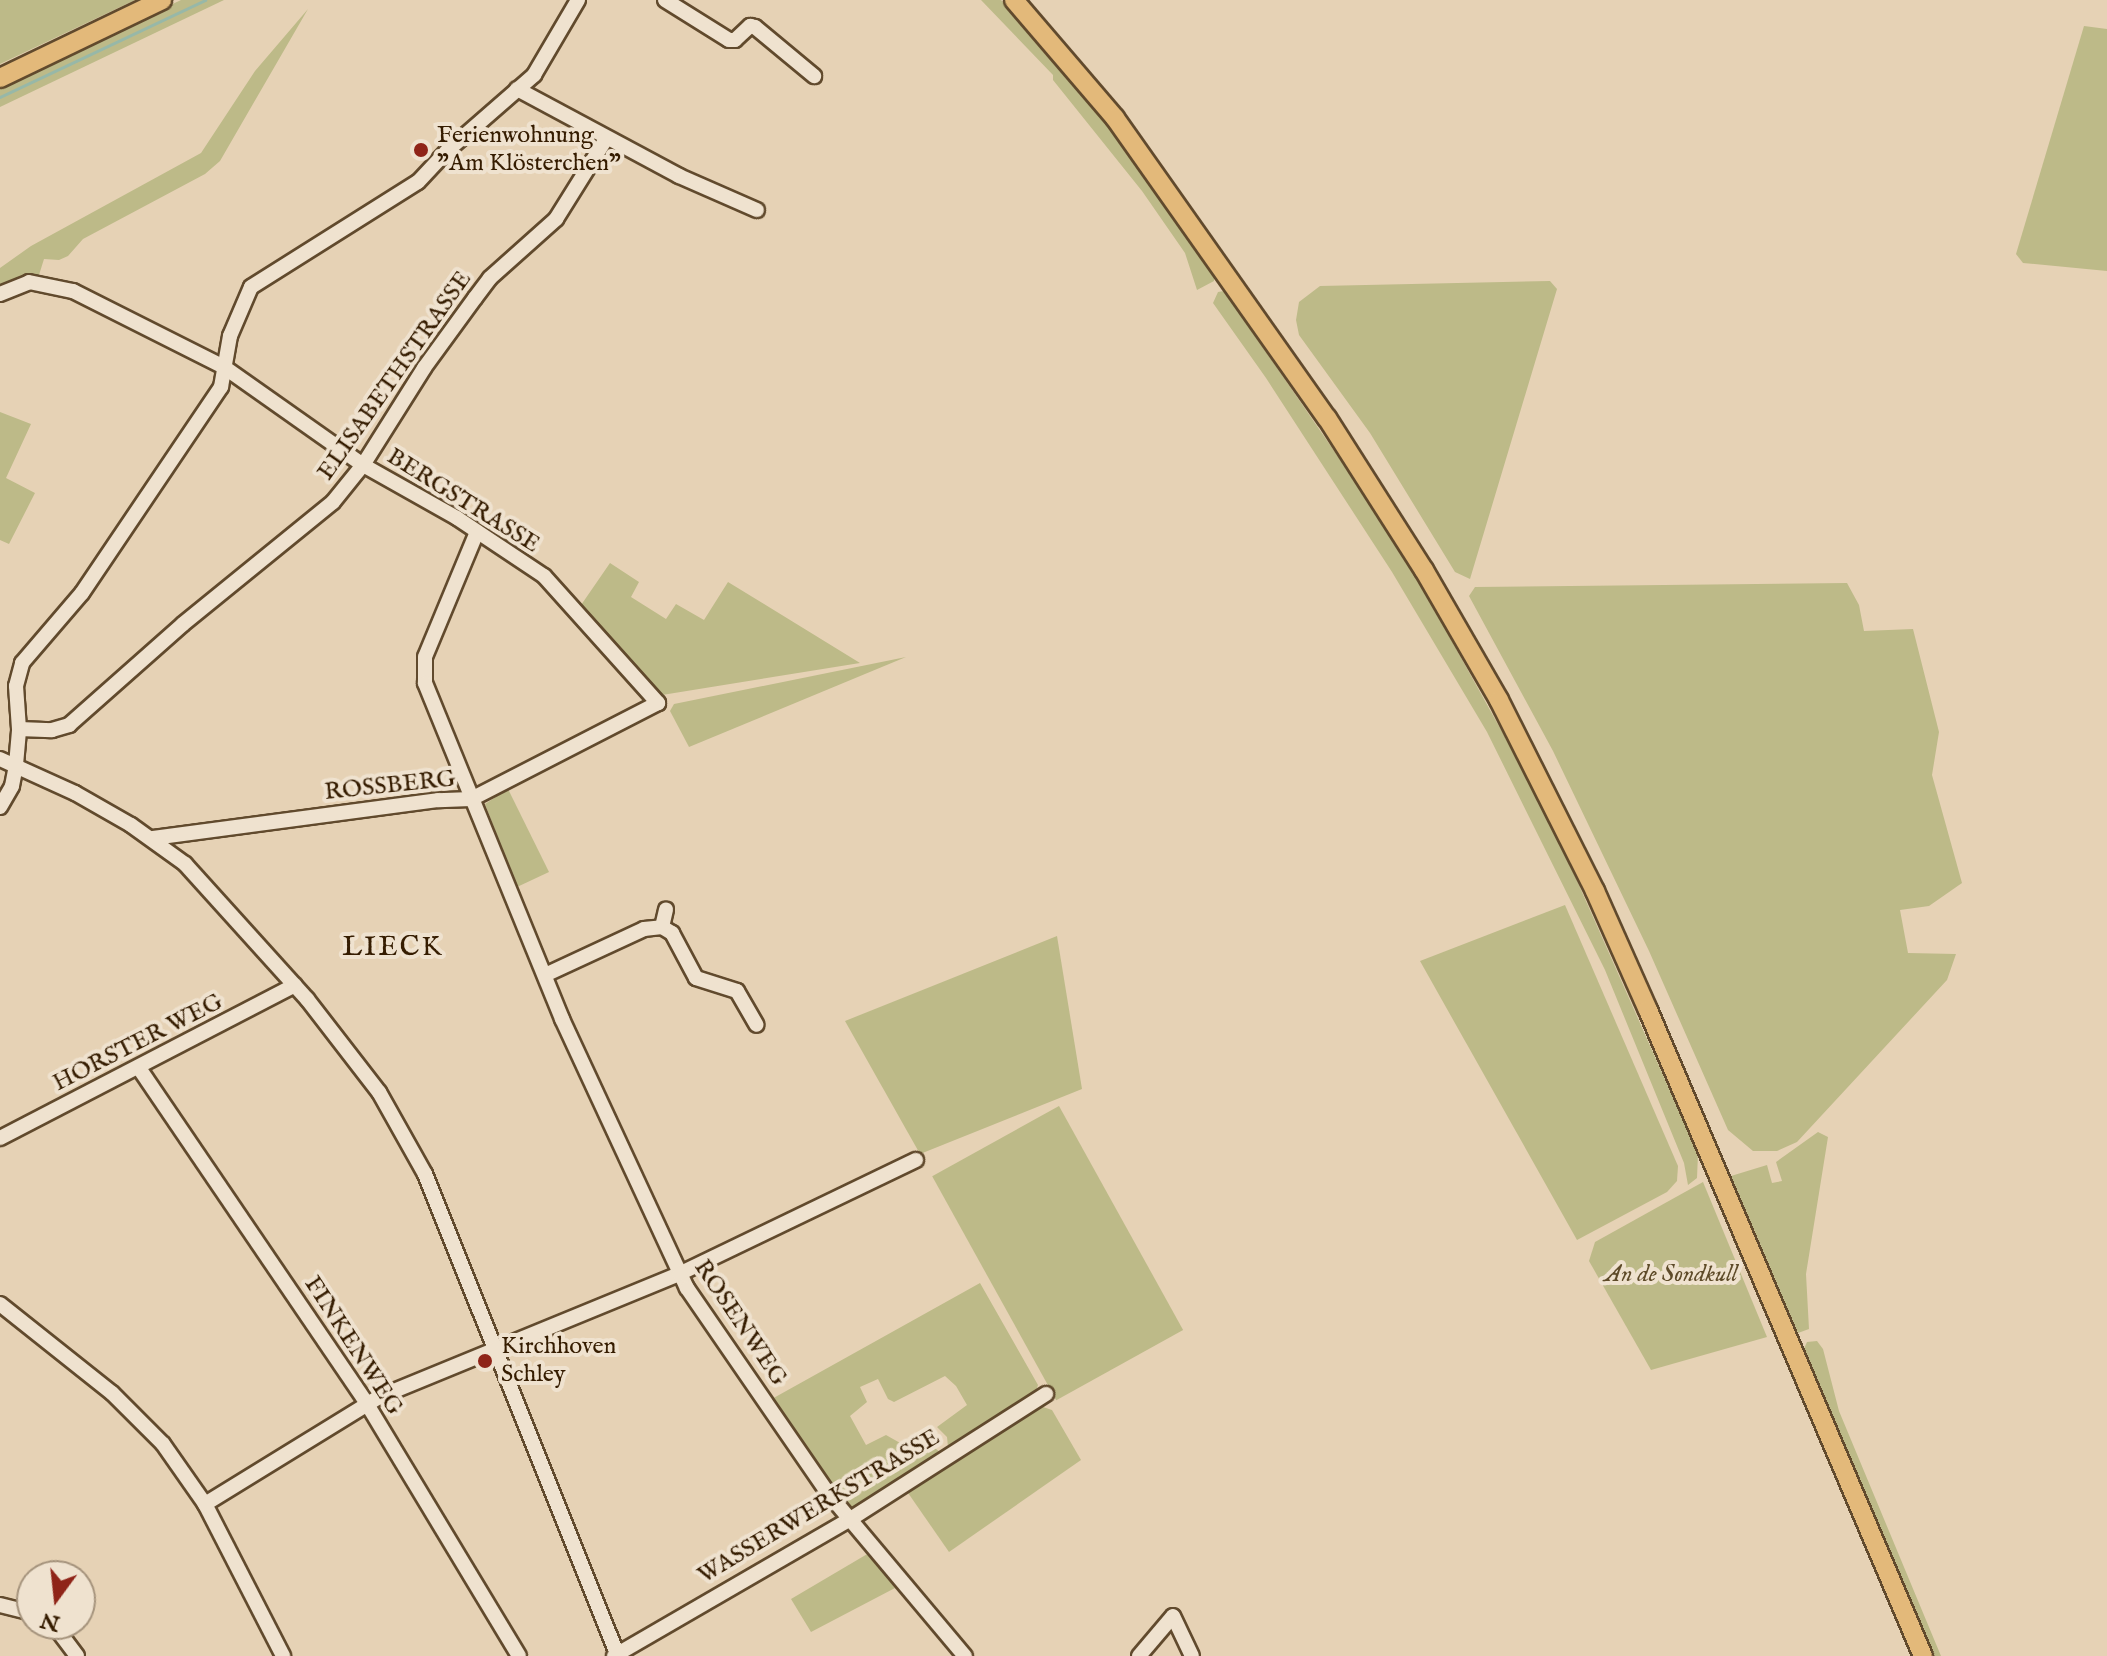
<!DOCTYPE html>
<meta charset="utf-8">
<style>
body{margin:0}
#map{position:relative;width:2107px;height:1656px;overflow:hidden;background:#e6d2b5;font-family:"IM FELL English",serif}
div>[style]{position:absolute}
.green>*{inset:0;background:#bdba88;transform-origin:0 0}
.stream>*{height:3px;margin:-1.5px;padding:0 1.5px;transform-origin:1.5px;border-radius:1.5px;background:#97b8a8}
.roads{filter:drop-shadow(2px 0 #614a2d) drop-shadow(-2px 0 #614a2d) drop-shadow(0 2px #614a2d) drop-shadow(0 -2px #614a2d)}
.minor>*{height:14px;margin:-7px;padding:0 7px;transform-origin:7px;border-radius:7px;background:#efe2cf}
.major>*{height:18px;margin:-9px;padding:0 9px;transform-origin:9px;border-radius:9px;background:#e3b97a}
.dots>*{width:22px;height:22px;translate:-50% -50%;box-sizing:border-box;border:4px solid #efe2cf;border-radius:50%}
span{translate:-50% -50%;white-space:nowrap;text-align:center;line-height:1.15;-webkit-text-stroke:8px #efe2cf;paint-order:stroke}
.poi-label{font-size:24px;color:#351c00}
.left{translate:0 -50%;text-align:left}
.street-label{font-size:24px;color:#351c00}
.park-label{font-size:24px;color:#5e4b29;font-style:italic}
.quarter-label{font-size:28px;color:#351c00;letter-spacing:2px}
.north{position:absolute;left:16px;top:1560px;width:80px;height:80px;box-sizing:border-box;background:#efe2cf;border:2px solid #a5937c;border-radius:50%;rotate:195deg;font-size:22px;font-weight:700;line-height:32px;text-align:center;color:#351c00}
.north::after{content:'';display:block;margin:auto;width:28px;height:36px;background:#8f2418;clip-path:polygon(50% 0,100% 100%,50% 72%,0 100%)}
</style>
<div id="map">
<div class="green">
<div style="clip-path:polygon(0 0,135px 0,0 64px)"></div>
<div style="clip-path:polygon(181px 0,224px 0,0 107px,0 87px)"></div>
<div style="clip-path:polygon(981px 0,1001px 0,1087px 95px,1214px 269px,1214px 281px,1197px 290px,1185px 253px,1142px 191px,1053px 80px,1053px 75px)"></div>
<div style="clip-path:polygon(308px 9px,220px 161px,205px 174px,83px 239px,68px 256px,59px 260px,44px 259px,39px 275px,0 284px,0 268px,31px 246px,201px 153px,255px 71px)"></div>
<div style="clip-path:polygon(2084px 26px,2107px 29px,2107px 271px,2023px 263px,2016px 254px)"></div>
<div style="clip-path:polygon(1550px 281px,1557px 289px,1470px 579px,1455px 572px,1370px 433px,1299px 335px,1296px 320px,1299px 302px,1320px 286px)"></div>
<div style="clip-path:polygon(1224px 291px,1361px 490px,1418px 580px,1547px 813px,1698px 1154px,1697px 1178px,1688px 1185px,1684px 1163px,1605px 970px,1487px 732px,1392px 572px,1266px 378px,1213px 303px,1218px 292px)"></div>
<div style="clip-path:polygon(0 412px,31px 424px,6px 478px,35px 493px,9px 544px,0 540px)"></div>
<div style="clip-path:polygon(610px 563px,639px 582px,631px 597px,666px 619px,676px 604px,704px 620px,728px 582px,860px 663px,662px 695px,579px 608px)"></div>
<div style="clip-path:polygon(1847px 583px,1859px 605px,1864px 631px,1913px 629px,1939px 732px,1932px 775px,1962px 883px,1929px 906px,1900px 910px,1908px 953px,1956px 954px,1947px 980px,1797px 1142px,1777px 1151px,1753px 1151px,1728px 1130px,1649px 951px,1553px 751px,1469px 596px,1475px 587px)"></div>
<div style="clip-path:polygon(906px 657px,689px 747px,670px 711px,674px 704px)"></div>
<div style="clip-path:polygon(508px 789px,549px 872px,517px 887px,485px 804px)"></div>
<div style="clip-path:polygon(1565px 905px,1678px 1166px,1677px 1181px,1667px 1192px,1577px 1240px,1420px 961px)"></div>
<div style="clip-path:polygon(1057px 936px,1082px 1089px,920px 1154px,845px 1021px)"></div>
<div style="left:1059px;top:1106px;width:256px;height:145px;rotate:61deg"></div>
<div style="clip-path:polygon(1818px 1132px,1828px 1137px,1806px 1274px,1809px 1329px,1798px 1333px,1731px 1176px,1767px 1165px,1772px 1183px,1782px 1181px,1776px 1162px)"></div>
<div style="clip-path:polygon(1703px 1182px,1767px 1337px,1651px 1370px,1589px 1261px,1595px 1242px)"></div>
<div style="clip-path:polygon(980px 1283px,1038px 1385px,1036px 1391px,948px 1447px,947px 1437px,937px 1427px,967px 1405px,956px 1386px,945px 1376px,894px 1402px,888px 1399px,878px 1379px,860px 1387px,867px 1402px,850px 1416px,866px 1445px,886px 1435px,909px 1448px,930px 1444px,941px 1453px,852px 1510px,770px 1400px)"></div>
<div style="clip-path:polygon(1817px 1341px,1823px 1349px,1839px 1411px,1941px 1656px,1932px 1656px,1801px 1355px,1807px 1342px)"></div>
<div style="clip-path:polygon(1037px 1405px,1052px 1410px,1081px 1460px,949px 1552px,906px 1490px)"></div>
<div style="clip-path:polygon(869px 1553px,895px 1588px,811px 1632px,791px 1599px)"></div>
</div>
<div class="stream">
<div style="left:0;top:97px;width:227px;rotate:-25.3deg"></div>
</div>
<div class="roads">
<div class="minor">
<div style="left:665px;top:0;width:75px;rotate:32deg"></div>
<div style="left:729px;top:40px;width:6px"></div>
<div style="left:735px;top:40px;width:21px;rotate:-43deg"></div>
<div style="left:750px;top:26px;width:5px;rotate:11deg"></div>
<div style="left:755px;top:27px;width:77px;rotate:39.7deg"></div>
<div style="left:517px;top:89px;width:184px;rotate:28.2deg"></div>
<div style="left:679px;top:176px;width:85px;rotate:23.6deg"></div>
<div style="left:0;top:294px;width:31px;rotate:-22deg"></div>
<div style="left:29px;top:282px;width:45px;rotate:11.6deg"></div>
<div style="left:73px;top:291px;width:169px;rotate:26.7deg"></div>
<div style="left:224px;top:367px;width:170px;rotate:35.2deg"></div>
<div style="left:363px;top:465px;width:108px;rotate:29.4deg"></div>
<div style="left:457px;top:518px;width:105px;rotate:33.7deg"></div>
<div style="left:544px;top:576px;width:171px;rotate:48.1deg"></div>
<div style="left:658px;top:703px;width:210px;rotate:152.8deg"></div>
<div style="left:471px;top:799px;width:33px;rotate:178deg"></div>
<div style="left:438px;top:800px;width:288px;rotate:172.4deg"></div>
<div style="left:477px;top:532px;width:135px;rotate:112.6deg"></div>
<div style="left:425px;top:657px;width:26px;rotate:90deg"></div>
<div style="left:425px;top:683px;width:363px;rotate:67.8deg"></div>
<div style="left:562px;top:1019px;width:297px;rotate:65.1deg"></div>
<div style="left:687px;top:1288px;width:249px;rotate:55.5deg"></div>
<div style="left:828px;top:1493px;width:213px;rotate:50deg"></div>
<div style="left:19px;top:729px;width:33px;rotate:2deg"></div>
<div style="left:52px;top:730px;width:18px;rotate:-16deg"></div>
<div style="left:69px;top:725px;width:152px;rotate:-41.5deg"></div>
<div style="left:183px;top:624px;width:193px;rotate:-39.1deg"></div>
<div style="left:333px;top:502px;width:48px;rotate:-51deg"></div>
<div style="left:363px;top:465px;width:115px;rotate:-57.8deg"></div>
<div style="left:424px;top:368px;width:87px;rotate:-53.9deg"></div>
<div style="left:475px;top:298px;width:25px;rotate:-53deg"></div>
<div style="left:490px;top:278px;width:89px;rotate:-41.8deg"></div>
<div style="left:556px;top:219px;width:94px;rotate:-58deg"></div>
<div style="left:0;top:759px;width:82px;rotate:24.4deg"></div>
<div style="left:75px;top:793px;width:64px;rotate:29.7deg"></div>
<div style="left:131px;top:825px;width:67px;rotate:35.8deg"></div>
<div style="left:185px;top:864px;width:182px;rotate:47.9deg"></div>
<div style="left:307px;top:999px;width:118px;rotate:52.3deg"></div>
<div style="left:379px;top:1092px;width:94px;rotate:60.7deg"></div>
<div style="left:425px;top:1174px;width:519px;rotate:68.18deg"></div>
<div style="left:0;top:807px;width:24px;rotate:-60deg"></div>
<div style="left:12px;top:786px;width:21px;rotate:-79deg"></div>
<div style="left:16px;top:765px;width:36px;rotate:-85deg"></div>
<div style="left:19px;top:729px;width:43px;rotate:-94deg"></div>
<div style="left:16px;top:686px;width:24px;rotate:-75deg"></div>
<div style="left:22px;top:663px;width:92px;rotate:-49.4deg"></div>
<div style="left:82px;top:593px;width:249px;rotate:-56deg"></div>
<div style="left:221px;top:387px;width:52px;rotate:-80deg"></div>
<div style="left:230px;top:336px;width:53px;rotate:-66.8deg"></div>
<div style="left:251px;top:287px;width:197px;rotate:-32.2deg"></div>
<div style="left:418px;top:182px;width:42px;rotate:-46.9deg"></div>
<div style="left:447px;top:151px;width:116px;rotate:-41.1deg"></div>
<div style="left:534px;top:75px;width:87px;rotate:-59.6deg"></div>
<div style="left:662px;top:927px;width:18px;rotate:-77deg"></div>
<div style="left:545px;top:975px;width:109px;rotate:-24.9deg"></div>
<div style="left:644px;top:929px;width:18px;rotate:-6deg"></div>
<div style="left:662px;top:927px;width:12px;rotate:31deg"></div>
<div style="left:672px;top:933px;width:51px;rotate:61.9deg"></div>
<div style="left:696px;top:978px;width:43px;rotate:17.6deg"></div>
<div style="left:737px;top:991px;width:39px;rotate:60deg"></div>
<div style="left:139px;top:1068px;width:406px;rotate:55.8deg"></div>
<div style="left:367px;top:1404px;width:294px;rotate:58.9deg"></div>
<div style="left:0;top:1138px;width:332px;rotate:-27.4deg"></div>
<div style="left:0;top:1304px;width:143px;rotate:38.5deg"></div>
<div style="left:112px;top:1393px;width:72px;rotate:45deg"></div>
<div style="left:163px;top:1444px;width:73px;rotate:55deg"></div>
<div style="left:205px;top:1504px;width:171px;rotate:62.8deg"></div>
<div style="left:205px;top:1504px;width:204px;rotate:-31.6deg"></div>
<div style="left:379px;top:1397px;width:324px;rotate:-22.3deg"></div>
<div style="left:679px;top:1274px;width:263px;rotate:-25.7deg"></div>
<div style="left:0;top:1605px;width:33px;rotate:14deg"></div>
<div style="left:53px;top:1624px;width:40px;rotate:53deg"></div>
<div style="left:614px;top:1656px;width:272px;rotate:-30.1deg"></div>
<div style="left:849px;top:1520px;width:234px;rotate:-32.6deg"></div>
<div style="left:1139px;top:1656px;width:52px;rotate:-49.6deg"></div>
<div style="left:1173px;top:1616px;width:44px;rotate:64.6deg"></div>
</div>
<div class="major">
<div style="left:1014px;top:0;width:155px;rotate:49.4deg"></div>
<div style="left:1115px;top:118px;width:367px;rotate:54.8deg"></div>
<div style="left:1327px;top:418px;width:180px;rotate:57.5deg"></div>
<div style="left:1424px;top:570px;width:150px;rotate:60deg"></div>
<div style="left:1499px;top:700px;width:214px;rotate:63.3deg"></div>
<div style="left:1595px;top:891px;width:130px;rotate:66deg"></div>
<div style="left:1648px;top:1010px;width:702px;rotate:66.94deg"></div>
<div style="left:0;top:78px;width:180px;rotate:-25.7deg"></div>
</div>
</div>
<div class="dots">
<div style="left:421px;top:150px;background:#8f2418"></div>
<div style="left:485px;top:1361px;background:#8f2418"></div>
</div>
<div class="poi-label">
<span class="left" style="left:437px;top:150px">Ferienwohnung<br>"Am Klösterchen"</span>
<span class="left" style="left:501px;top:1361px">Kirchhoven<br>Schley</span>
</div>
<div class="street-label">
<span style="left:395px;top:376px;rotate:-55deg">ELISABETHSTRASSE</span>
<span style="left:463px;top:501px;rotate:32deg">BERGSTRASSE</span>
<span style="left:390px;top:786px;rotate:-6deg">ROSSBERG</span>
<span style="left:138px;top:1043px;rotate:-27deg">HORSTER WEG</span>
<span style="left:740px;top:1323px;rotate:56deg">ROSENWEG</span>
<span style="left:353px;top:1346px;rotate:57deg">FINKENWEG</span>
<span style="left:819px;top:1507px;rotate:-31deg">WASSERWERKSTRASSE</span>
</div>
<div class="park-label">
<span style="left:1671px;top:1275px">An de Sondkull</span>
</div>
<div class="quarter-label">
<span style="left:393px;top:948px">LIECK</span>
</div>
<div class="north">N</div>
</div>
